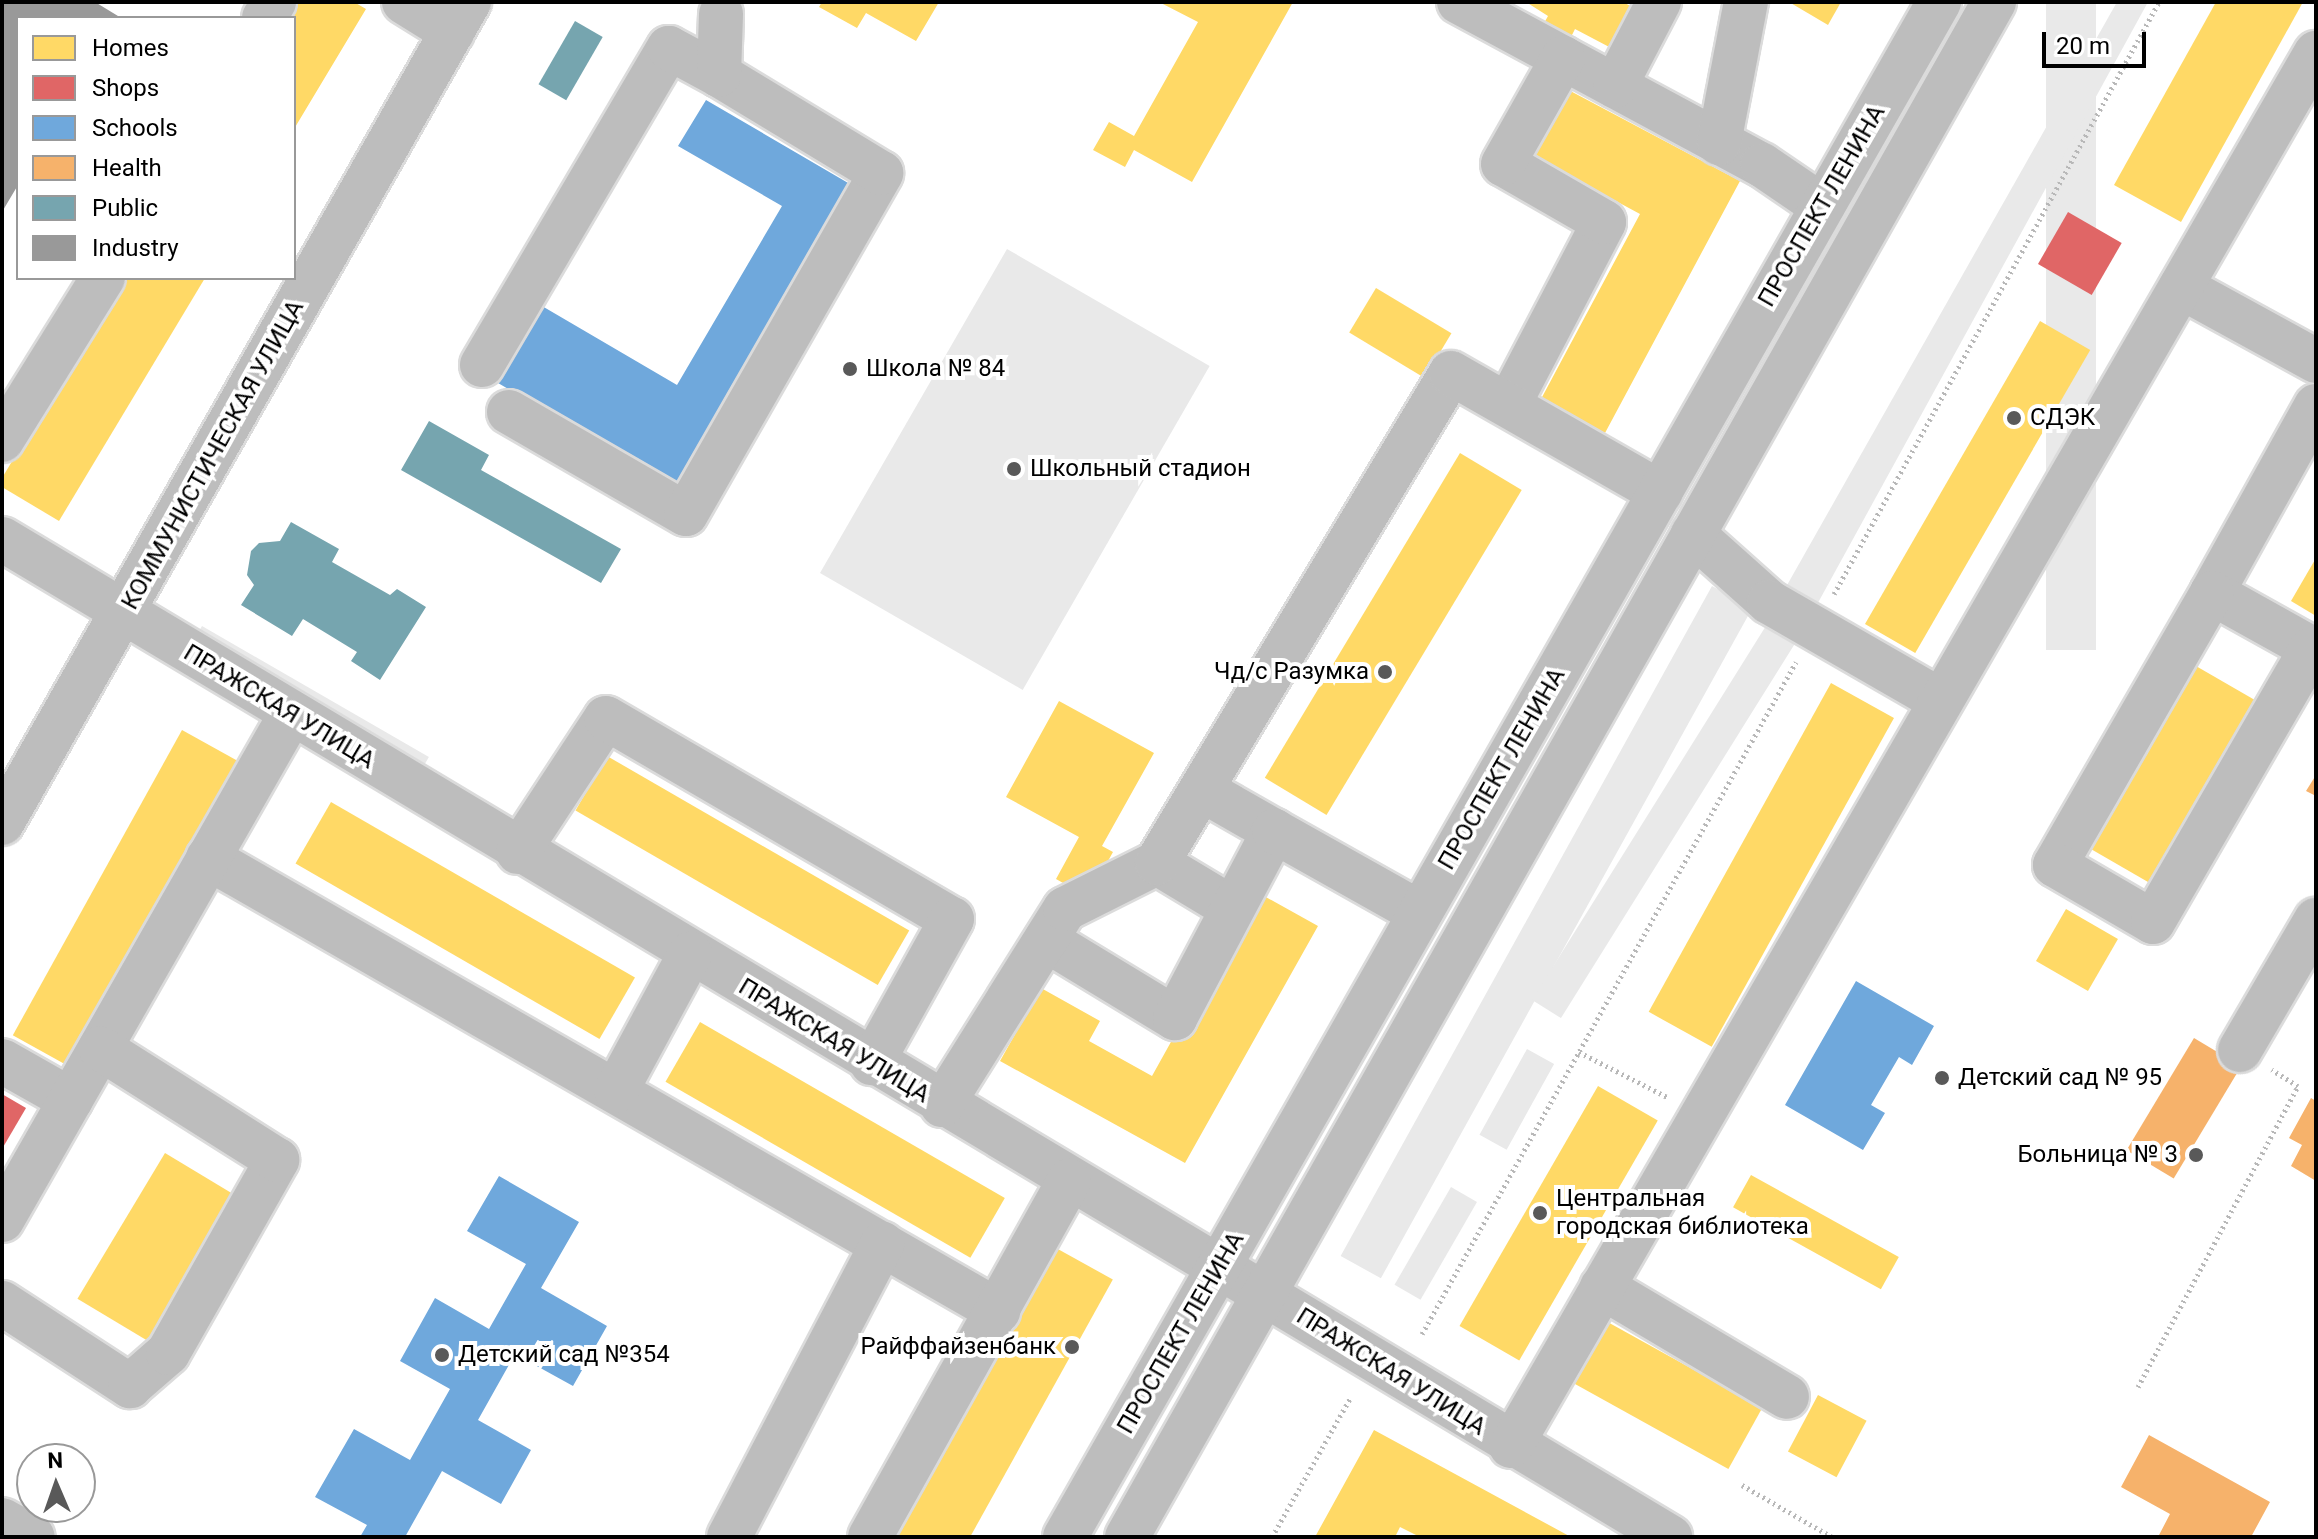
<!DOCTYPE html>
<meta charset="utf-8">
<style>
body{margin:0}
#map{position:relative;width:2318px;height:1539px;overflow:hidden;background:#fff;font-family:Roboto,sans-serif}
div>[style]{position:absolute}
.green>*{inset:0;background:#e9e9e9;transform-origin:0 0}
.homes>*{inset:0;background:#ffd966;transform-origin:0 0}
.shops>*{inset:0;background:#e06666;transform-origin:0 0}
.schools>*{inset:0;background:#6fa8dc}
.health>*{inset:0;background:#f6b26b;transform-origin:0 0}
.public>*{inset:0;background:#76a5af;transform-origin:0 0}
.industry>*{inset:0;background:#999}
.path>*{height:5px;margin-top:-2.5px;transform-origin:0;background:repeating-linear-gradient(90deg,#b8b8b8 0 2px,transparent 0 6px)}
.roads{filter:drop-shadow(2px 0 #dbdbdb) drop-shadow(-2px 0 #dbdbdb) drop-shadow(0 2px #dbdbdb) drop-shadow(0 -2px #dbdbdb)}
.minor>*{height:44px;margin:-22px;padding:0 22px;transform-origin:22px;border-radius:22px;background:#bdbdbd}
.major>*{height:44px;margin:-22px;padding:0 22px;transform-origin:22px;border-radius:22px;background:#bdbdbd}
.dots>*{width:22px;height:22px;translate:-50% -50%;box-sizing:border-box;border:4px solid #fff;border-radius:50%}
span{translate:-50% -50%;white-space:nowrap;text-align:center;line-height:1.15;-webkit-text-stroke:8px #fff;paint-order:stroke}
.street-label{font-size:24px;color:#000}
.poi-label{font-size:24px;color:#000}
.left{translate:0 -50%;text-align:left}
.right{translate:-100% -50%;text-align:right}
.frame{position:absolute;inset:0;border:4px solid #000;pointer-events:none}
.legend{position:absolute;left:16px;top:16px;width:280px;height:264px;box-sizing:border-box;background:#fff;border:2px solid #999;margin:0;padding:10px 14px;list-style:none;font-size:24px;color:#000}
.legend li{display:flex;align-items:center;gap:16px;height:40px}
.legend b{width:40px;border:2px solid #999}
.north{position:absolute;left:16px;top:1443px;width:80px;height:80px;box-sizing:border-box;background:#fff;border:2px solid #999;border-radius:50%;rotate:358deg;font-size:22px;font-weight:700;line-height:32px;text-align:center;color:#000}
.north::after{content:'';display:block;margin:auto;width:28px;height:36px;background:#595959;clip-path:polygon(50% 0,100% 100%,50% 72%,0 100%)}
.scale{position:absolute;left:2042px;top:32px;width:104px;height:36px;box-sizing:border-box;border:4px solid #000;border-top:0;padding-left:10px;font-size:24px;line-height:28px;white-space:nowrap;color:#000;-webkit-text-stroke:6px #fff;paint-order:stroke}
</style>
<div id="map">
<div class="green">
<div style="left:2046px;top:2px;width:50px;height:648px"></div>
<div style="clip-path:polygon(2117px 2px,2148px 2px,1814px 610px,1782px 594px)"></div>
<div style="left:1007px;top:249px;width:234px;height:374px;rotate:30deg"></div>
<div style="left:1712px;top:586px;width:46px;height:766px;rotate:29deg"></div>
<div style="left:1769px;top:621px;width:34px;height:447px;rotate:32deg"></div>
<div style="left:202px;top:626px;width:262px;height:15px;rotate:30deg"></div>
<div style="left:1527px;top:1049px;width:31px;height:98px;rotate:29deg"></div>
<div style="left:1451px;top:1187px;width:30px;height:113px;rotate:30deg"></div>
</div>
<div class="homes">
<div style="clip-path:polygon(287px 2px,354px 2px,366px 9px,294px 129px,294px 18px,277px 18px)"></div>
<div style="clip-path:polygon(822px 2px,939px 2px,916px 41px,866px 13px,857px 28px,819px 7px)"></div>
<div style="clip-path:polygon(1159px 2px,1293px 2px,1192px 182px,1134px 150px,1125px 167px,1093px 150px,1109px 122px,1134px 136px,1198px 22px)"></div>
<div style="clip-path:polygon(1526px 2px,1623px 2px,1634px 8px,1613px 49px,1575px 29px,1570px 39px,1543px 25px,1548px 16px)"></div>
<div style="clip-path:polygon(1789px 2px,1841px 2px,1828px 25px)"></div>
<div style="clip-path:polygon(2216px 2px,2303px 2px,2181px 222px,2114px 185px)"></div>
<div style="clip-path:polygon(1561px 86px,1740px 181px,1605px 433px,1541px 399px,1640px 214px,1525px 152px)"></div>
<div style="clip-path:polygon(122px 278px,205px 278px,59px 521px,2px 487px,2px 478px)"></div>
<div style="left:1376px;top:288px;width:88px;height:52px;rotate:31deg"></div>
<div style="left:2040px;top:321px;width:58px;height:350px;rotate:30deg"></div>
<div style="left:1460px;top:453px;width:72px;height:379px;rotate:31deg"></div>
<div style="clip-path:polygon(2316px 558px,2316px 616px,2291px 601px)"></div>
<div style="left:2189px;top:662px;width:89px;height:211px;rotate:30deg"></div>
<div style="left:1831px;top:683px;width:72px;height:376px;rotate:29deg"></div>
<div style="clip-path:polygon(1059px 701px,1154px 753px,1102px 846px,1113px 852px,1088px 897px,1056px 879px,1079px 837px,1006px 797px)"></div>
<div style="left:182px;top:730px;width:68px;height:349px;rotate:29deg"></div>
<div style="left:607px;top:756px;width:349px;height:63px;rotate:30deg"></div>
<div style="left:331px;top:802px;width:351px;height:71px;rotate:30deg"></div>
<div style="clip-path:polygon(1255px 891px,1318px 926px,1185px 1163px,1000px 1061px,1041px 988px,1100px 1021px,1089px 1041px,1152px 1076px)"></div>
<div style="left:2066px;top:909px;width:60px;height:60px;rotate:30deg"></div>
<div style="left:700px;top:1022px;width:352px;height:69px;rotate:30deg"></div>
<div style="left:1598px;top:1086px;width:69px;height:277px;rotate:30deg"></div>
<div style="left:165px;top:1153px;width:92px;height:170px;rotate:31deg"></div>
<div style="left:1751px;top:1175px;width:169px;height:37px;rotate:29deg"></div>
<div style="left:1056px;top:1248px;width:65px;height:330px;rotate:29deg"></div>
<div style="left:1604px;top:1320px;width:181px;height:70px;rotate:29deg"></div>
<div style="left:1818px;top:1395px;width:55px;height:64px;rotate:28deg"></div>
<div style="clip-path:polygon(1374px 1430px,1571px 1537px,1420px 1537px,1400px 1527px,1395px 1537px,1315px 1537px)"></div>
</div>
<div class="shops">
<div style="left:2068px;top:212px;width:62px;height:60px;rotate:30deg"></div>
<div style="clip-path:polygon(2px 1094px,26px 1108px,2px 1149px)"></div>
</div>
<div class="schools">
<div style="clip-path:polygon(706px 100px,855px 187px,678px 488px,498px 383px,542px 306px,677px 385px,782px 206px,678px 146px)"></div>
<div style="clip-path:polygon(1856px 981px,1934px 1026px,1912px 1065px,1899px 1057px,1871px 1105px,1885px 1113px,1863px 1150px,1785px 1105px)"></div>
<div style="clip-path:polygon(499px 1176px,579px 1222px,541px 1288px,607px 1326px,573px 1386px,515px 1354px,478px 1420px,531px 1450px,501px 1504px,442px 1471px,405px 1537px,360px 1537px,367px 1525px,315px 1497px,354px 1429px,410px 1460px,450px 1389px,400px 1361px,435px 1298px,489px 1329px,526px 1264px,467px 1231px)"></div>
</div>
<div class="health">
<div style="clip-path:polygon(2316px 775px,2316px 796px,2306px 791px)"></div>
<div style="left:2194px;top:1038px;width:55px;height:131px;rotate:31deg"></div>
<div style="clip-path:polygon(2311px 1098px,2316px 1101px,2316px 1181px,2291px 1166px,2302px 1145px,2289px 1138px)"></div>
<div style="clip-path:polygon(2149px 1435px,2270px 1502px,2251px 1537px,2158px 1537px,2170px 1514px,2121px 1487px)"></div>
</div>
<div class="public">
<div style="left:575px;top:21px;width:32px;height:73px;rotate:30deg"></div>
<div style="clip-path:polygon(429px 421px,489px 455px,481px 470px,621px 549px,601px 583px,401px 470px)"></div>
<div style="clip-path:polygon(291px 522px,339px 549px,332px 562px,390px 595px,397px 589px,426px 607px,380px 680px,351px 661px,357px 652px,303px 619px,292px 636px,241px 605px,254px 585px,247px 575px,251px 551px,259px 543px,280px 541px)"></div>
</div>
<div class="industry">
<div style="clip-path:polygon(2px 2px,95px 2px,118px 16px,18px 18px,18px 185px,2px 212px)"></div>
</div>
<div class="path">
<div style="left:1834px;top:594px;width:675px;rotate:-61.23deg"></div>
<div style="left:1579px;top:1052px;width:99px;rotate:27.1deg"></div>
<div style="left:1422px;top:1334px;width:769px;rotate:-60.9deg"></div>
<div style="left:2138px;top:1387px;width:341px;rotate:-62deg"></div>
<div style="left:2298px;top:1086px;width:31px;rotate:-148deg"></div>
<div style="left:1742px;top:1485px;width:104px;rotate:30deg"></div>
<div style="left:1272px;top:1537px;width:161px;rotate:-60.6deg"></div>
</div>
<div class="roads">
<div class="minor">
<div style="left:404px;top:2px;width:57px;rotate:32deg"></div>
<div style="left:1459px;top:2px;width:344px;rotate:28.3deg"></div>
<div style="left:1762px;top:165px;width:73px;rotate:34.3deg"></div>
<div style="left:264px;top:18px;width:19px;rotate:-58deg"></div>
<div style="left:1615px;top:86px;width:95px;rotate:-62.4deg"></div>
<div style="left:1719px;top:143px;width:144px;rotate:-79.2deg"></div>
<div style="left:2181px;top:287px;width:154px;rotate:28.7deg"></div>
<div style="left:482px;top:365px;width:368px;rotate:-59.5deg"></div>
<div style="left:669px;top:48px;width:57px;rotate:28.4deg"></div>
<div style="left:1509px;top:404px;width:205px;rotate:-62.4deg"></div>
<div style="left:1604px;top:222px;width:116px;rotate:-150.1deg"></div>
<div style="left:1503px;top:164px;width:122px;rotate:-60.5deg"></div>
<div style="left:2316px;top:406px;width:214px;rotate:119.1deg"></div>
<div style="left:2212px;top:593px;width:119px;rotate:29.1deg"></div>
<div style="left:509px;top:412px;width:204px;rotate:30deg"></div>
<div style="left:686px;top:514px;width:393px;rotate:-60.2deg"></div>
<div style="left:881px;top:173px;width:189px;rotate:-148.8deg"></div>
<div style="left:719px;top:75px;width:61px;rotate:-88.1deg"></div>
<div style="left:2px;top:440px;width:191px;rotate:-58.1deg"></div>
<div style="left:1693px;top:534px;width:102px;rotate:41.8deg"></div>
<div style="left:1769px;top:602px;width:198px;rotate:29.9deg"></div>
<div style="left:2px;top:539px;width:1944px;rotate:30.89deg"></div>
<div style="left:2212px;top:593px;width:314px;rotate:120deg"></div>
<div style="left:2055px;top:865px;width:113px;rotate:30.2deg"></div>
<div style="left:2153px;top:922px;width:315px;rotate:-59.9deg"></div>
<div style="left:1202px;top:790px;width:83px;rotate:29.7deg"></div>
<div style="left:518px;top:852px;width:160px;rotate:-56.7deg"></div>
<div style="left:606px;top:718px;width:400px;rotate:30.2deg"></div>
<div style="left:952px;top:919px;width:165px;rotate:119.1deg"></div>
<div style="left:208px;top:858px;width:911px;rotate:29.83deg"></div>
<div style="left:1157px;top:863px;width:87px;rotate:31deg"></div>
<div style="left:1046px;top:940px;width:151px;rotate:31.2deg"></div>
<div style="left:1175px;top:1018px;width:212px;rotate:-62.1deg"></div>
<div style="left:1274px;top:831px;width:167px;rotate:29.3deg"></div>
<div style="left:2240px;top:1050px;width:151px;rotate:-59.7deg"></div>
<div style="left:2px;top:1061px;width:79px;rotate:29.5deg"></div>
<div style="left:616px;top:1091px;width:156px;rotate:-61.6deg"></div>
<div style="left:942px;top:1105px;width:231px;rotate:-57.9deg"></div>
<div style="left:1065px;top:909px;width:103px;rotate:-26.6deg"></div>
<div style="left:1157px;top:863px;width:571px;rotate:-59.04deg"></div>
<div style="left:1451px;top:373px;width:241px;rotate:29.7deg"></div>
<div style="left:2px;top:1220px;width:583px;rotate:-60.27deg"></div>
<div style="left:1602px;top:1287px;width:215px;rotate:30.7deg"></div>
<div style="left:2px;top:1303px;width:153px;rotate:33deg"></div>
<div style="left:130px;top:1386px;width:50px;rotate:-41deg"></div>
<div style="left:168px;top:1353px;width:222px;rotate:-60.5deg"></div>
<div style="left:277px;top:1160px;width:209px;rotate:-147.7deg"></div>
<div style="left:1511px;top:1446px;width:1609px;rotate:-59.98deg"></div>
<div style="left:2px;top:1520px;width:35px;rotate:29deg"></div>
<div style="left:729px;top:1537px;width:331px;rotate:-62.4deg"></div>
<div style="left:870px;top:1537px;width:408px;rotate:-60.8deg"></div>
</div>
<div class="major">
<div style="left:2px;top:823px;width:945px;rotate:-60.37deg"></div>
<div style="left:1065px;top:1537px;width:1766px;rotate:-60.34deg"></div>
<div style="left:1127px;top:1537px;width:1763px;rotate:-60.54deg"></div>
</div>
</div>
<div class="dots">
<div style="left:850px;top:369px;background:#595959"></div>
<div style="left:2014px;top:418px;background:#595959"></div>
<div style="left:1014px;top:469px;background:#595959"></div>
<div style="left:1385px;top:672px;background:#595959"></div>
<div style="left:1942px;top:1078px;background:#595959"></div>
<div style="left:2196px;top:1155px;background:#595959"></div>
<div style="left:1540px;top:1213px;background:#595959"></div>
<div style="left:1072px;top:1347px;background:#595959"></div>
<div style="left:442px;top:1355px;background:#595959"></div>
</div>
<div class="street-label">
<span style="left:1822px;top:206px;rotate:-60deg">ПРОСПЕКТ ЛЕНИНА</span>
<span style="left:213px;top:455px;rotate:-61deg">КОММУНИСТИЧЕСКАЯ УЛИЦА</span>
<span style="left:279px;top:707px;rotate:31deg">ПРАЖСКАЯ УЛИЦА</span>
<span style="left:1502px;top:769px;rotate:-60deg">ПРОСПЕКТ ЛЕНИНА</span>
<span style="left:834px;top:1041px;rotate:31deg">ПРАЖСКАЯ УЛИЦА</span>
<span style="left:1181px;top:1333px;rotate:-60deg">ПРОСПЕКТ ЛЕНИНА</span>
<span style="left:1391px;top:1372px;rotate:32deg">ПРАЖСКАЯ УЛИЦА</span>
</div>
<div class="poi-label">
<span class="left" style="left:866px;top:369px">Школа № 84</span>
<span class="left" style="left:2030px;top:418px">СДЭК</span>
<span class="left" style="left:1030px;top:469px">Школьный стадион</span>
<span class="right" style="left:1369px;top:672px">Чд/с Разумка</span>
<span class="left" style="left:1958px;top:1078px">Детский сад № 95</span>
<span class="right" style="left:2178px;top:1155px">Больница № 3</span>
<span class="left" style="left:1556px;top:1213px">Центральная<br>городская библиотека</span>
<span class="right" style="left:1056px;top:1347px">Райффайзенбанк</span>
<span class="left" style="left:458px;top:1355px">Детский сад №354</span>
</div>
<div class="frame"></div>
<ul class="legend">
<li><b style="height:22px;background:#ffd966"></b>Homes</li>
<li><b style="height:22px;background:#e06666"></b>Shops</li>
<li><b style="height:22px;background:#6fa8dc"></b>Schools</li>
<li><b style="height:22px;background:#f6b26b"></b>Health</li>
<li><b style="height:22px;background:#76a5af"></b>Public</li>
<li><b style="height:22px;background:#999"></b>Industry</li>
</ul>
<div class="north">N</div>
<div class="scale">20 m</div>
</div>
